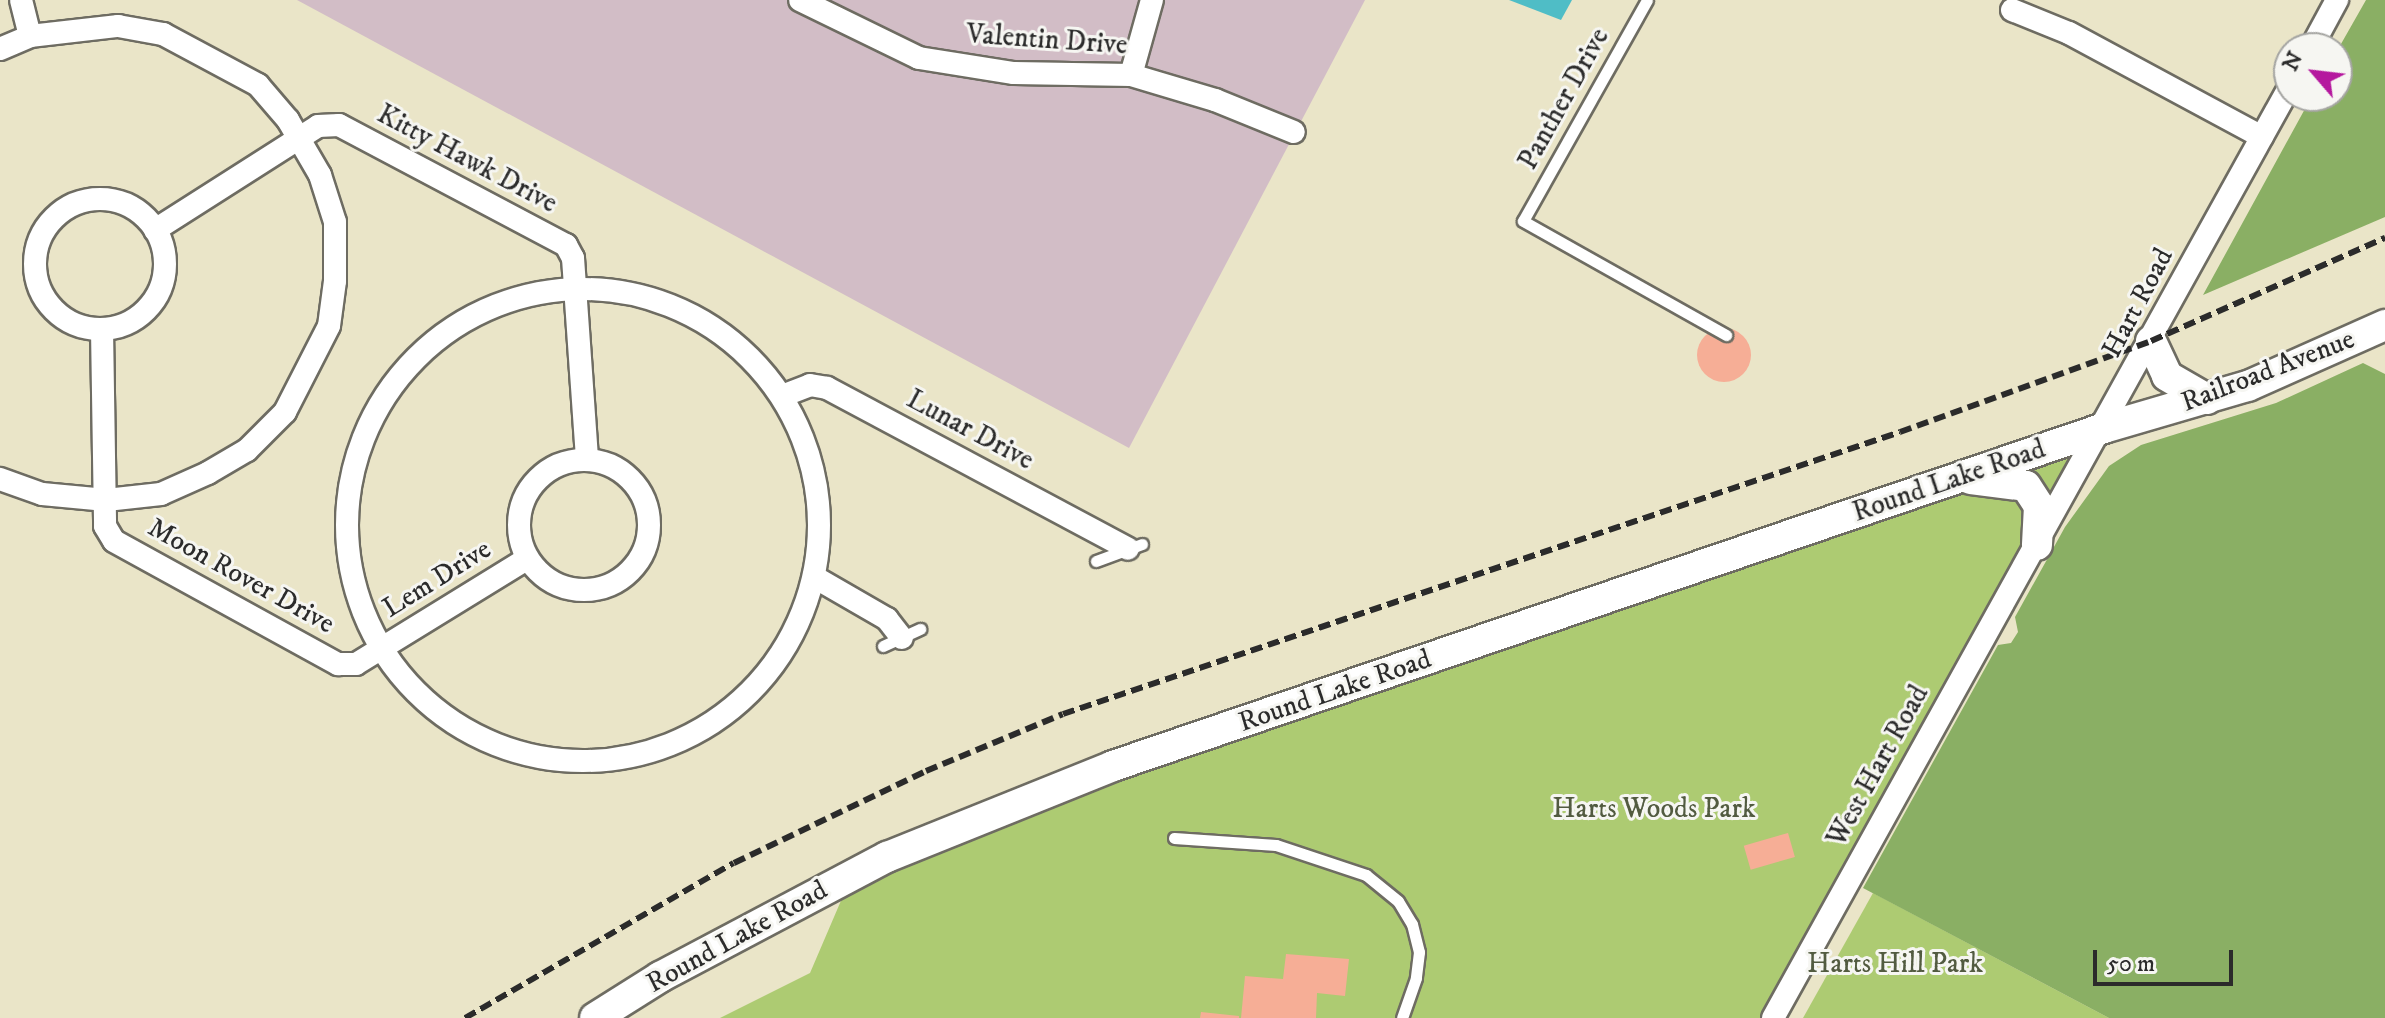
<!DOCTYPE html>
<style>
body{margin:0}
#map{position:relative;width:2385px;height:1018px;overflow:hidden;background:#eae5c8;font-family:"IM FELL DW Pica",serif}
div>[style]{position:absolute}
.industrial>*{inset:0;background:#d2bdc6}
.green>*{inset:0;background:#adcb72}
.forest>*{inset:0;background:#8aaf64}
.water>*{inset:0;background:#4fbdc6}
.building>*{inset:0;background:#f6ae96;transform-origin:0 0}
.round{border-radius:50%}
.roads{filter:drop-shadow(2px 0 #6e6c62) drop-shadow(-2px 0 #6e6c62) drop-shadow(0 2px #6e6c62) drop-shadow(0 -2px #6e6c62)}
.lane>*{height:11px;margin:-5.5px;padding:0 5.5px;transform-origin:5.5px;border-radius:5.5px;background:#fff}
.street>*{height:22px;margin:-11px;padding:0 11px;transform-origin:11px;border-radius:11px;background:#fff}
.street>.ring{margin:-11px;padding:0;box-sizing:content-box;background:none;border:22px solid #fff;border-radius:50%}
.secondary>*{height:30px;margin:-15px;padding:0 15px;transform-origin:15px;border-radius:15px;background:#fff}
.rail>*{height:6px;margin-top:-3px;transform-origin:0;background:repeating-linear-gradient(90deg,#2b2b2b 0 12px,transparent 0 18px)}
span{translate:-50% -50%;white-space:nowrap;text-align:center;line-height:1.15;-webkit-text-stroke:6px #f6f6f2;paint-order:stroke}
.street-label{font-size:28px;color:#2b2b2b}
.park-label{font-size:28px;color:#525b40}
.north{position:absolute;left:2273px;top:32px;width:80px;height:80px;box-sizing:border-box;background:#f6f6f2;border:2px solid #a5a5a2;border-radius:50%;rotate:298deg;font-size:22px;font-weight:700;line-height:32px;text-align:center;color:#2b2b2b}
.north::after{content:'';display:block;margin:auto;width:28px;height:36px;background:#b5179e;clip-path:polygon(50% 0,100% 100%,50% 72%,0 100%)}
.scale{position:absolute;left:2093px;top:950px;width:140px;height:36px;box-sizing:border-box;border:4px solid #2b2b2b;border-top:0;padding-left:10px;font-size:24px;line-height:28px;white-space:nowrap;color:#2b2b2b;-webkit-text-stroke:6px #f6f6f2;paint-order:stroke}
</style>
<div id="map">
<div class="industrial">
<div style="clip-path:polygon(297px 0,1365px 0,1129px 448px)"></div>
</div>
<div class="green">
<div style="clip-path:polygon(2104px 428px,1776px 1018px,720px 1018px,810px 973px,852px 875px)"></div>
<div style="clip-path:polygon(1873px 893px,2109px 1018px,1803px 1018px)"></div>
</div>
<div class="forest">
<div style="clip-path:polygon(2366px 0,2385px 0,2385px 217px,2203px 295px,2312px 96px,2337px 96px,2337px 51px)"></div>
<div style="clip-path:polygon(2363px 363px,2385px 374px,2385px 1018px,2109px 1018px,1863px 888px,1998px 645px,2011px 643px,2018px 632px,2015px 617px,2065px 527px,2109px 466px,2141px 445px,2276px 403px)"></div>
</div>
<div class="water">
<div style="clip-path:polygon(1509px 0,1572px 0,1561px 20px)"></div>
</div>
<div class="building">
<div class="round" style="left:1697px;top:328px;width:54px;height:54px"></div>
<div style="left:1788px;top:833px;width:25px;height:46px;rotate:74deg"></div>
<div style="clip-path:polygon(1286px 954px,1349px 959px,1345px 996px,1317px 993px,1316px 1018px,1241px 1018px,1245px 976px,1283px 979px)"></div>
<div style="clip-path:polygon(1201px 1012px,1239px 1016px,1239px 1018px,1200px 1018px)"></div>
</div>
<div class="roads">
<div class="lane">
<div style="left:1647px;top:0;width:253px;rotate:119.3deg"></div>
<div style="left:1523px;top:221px;width:233px;rotate:29.3deg"></div>
<div style="left:1096px;top:561px;width:49px;rotate:-20.3deg"></div>
<div style="left:883px;top:646px;width:41px;rotate:-24.7deg"></div>
<div style="left:1174px;top:838px;width:102px;rotate:3.9deg"></div>
<div style="left:1276px;top:845px;width:95px;rotate:18.4deg"></div>
<div style="left:1366px;top:875px;width:41px;rotate:39.1deg"></div>
<div style="left:1398px;top:901px;width:27px;rotate:59deg"></div>
<div style="left:1412px;top:924px;width:29px;rotate:76deg"></div>
<div style="left:1419px;top:952px;width:26px;rotate:97deg"></div>
<div style="left:1416px;top:978px;width:42px;rotate:109.3deg"></div>
</div>
<div class="street">
<div style="left:21px;top:0;width:37px;rotate:76deg"></div>
<div style="left:800px;top:0;width:132px;rotate:26deg"></div>
<div style="left:919px;top:58px;width:96px;rotate:9deg"></div>
<div style="left:1014px;top:73px;width:117px;rotate:1deg"></div>
<div style="left:1131px;top:75px;width:88px;rotate:16.6deg"></div>
<div style="left:1215px;top:100px;width:85px;rotate:22.1deg"></div>
<div style="left:2012px;top:10px;width:61px;rotate:22deg"></div>
<div style="left:2069px;top:33px;width:219px;rotate:28.3deg"></div>
<div style="left:2311px;top:48px;width:55px;rotate:-61.6deg"></div>
<div style="left:0;top:49px;width:33px;rotate:-23deg"></div>
<div style="left:30px;top:36px;width:89px;rotate:-6.5deg"></div>
<div style="left:118px;top:26px;width:46px;rotate:10.1deg"></div>
<div style="left:163px;top:34px;width:108px;rotate:28.2deg"></div>
<div style="left:258px;top:85px;width:46px;rotate:49.4deg"></div>
<div style="left:288px;top:120px;width:64px;rotate:59.8deg"></div>
<div style="left:320px;top:175px;width:49px;rotate:72.3deg"></div>
<div style="left:335px;top:222px;width:59px;rotate:90deg"></div>
<div style="left:335px;top:281px;width:45px;rotate:97.6deg"></div>
<div style="left:329px;top:326px;width:97px;rotate:117.1deg"></div>
<div style="left:285px;top:412px;width:54px;rotate:135deg"></div>
<div style="left:247px;top:450px;width:45px;rotate:149.5deg"></div>
<div style="left:208px;top:473px;width:51px;rotate:155.9deg"></div>
<div style="left:161px;top:494px;width:55px;rotate:173.8deg"></div>
<div style="left:106px;top:500px;width:64px;rotate:-174.6deg"></div>
<div style="left:42px;top:494px;width:45px;rotate:-160.3deg"></div>
<div style="left:1131px;top:75px;width:78px;rotate:-74.4deg"></div>
<div class="ring" style="left:35px;top:199px;width:108px;height:108px"></div>
<div style="left:155px;top:230px;width:193px;rotate:-32.5deg"></div>
<div style="left:318px;top:126px;width:21px;rotate:-3deg"></div>
<div style="left:339px;top:125px;width:257px;rotate:27.9deg"></div>
<div style="left:566px;top:245px;width:15px;rotate:62deg"></div>
<div style="left:573px;top:258px;width:202px;rotate:86deg"></div>
<div class="ring" style="left:347px;top:289px;width:450px;height:450px"></div>
<div style="left:102px;top:329px;width:197px;rotate:89.1deg"></div>
<div style="left:105px;top:526px;width:17px;rotate:59deg"></div>
<div style="left:114px;top:541px;width:256px;rotate:28.8deg"></div>
<div style="left:338px;top:664px;width:18px"></div>
<div style="left:356px;top:664px;width:201px;rotate:-31.6deg"></div>
<div style="left:782px;top:396px;width:30px;rotate:-21deg"></div>
<div style="left:810px;top:385px;width:17px;rotate:10deg"></div>
<div style="left:827px;top:388px;width:341px;rotate:28.1deg"></div>
<div class="ring" style="left:519px;top:460px;width:108px;height:108px"></div>
<div style="left:816px;top:578px;width:82px;rotate:30deg"></div>
<div style="left:887px;top:619px;width:24px;rotate:52deg"></div>
<div style="left:1773px;top:1018px;width:1064px;rotate:-60.98deg"></div>
</div>
<div class="secondary">
<div style="left:2151px;top:341px;width:38px;rotate:65deg"></div>
<div style="left:2167px;top:376px;width:46px;rotate:29.9deg"></div>
<div style="left:1971px;top:479px;width:55px;rotate:7.3deg"></div>
<div style="left:2026px;top:486px;width:24px;rotate:57deg"></div>
<div style="left:2039px;top:506px;width:39px;rotate:93deg"></div>
<div style="left:595px;top:1018px;width:77px;rotate:-32.2deg"></div>
<div style="left:660px;top:977px;width:257px;rotate:-27.9deg"></div>
<div style="left:887px;top:857px;width:244px;rotate:-21.9deg"></div>
<div style="left:1113px;top:766px;width:1047px;rotate:-18.83deg"></div>
<div style="left:2104px;top:428px;width:150px;rotate:-16.3deg"></div>
<div style="left:2248px;top:386px;width:150px;rotate:-24deg"></div>
</div>
</div>
<div class="rail">
<div style="left:465px;top:1018px;width:310px;rotate:-30deg"></div>
<div style="left:734px;top:863px;width:213px;rotate:-25.6deg"></div>
<div style="left:926px;top:771px;width:148px;rotate:-22.6deg"></div>
<div style="left:1063px;top:714px;width:883px;rotate:-18.62deg"></div>
<div style="left:1900px;top:432px;width:267px;rotate:-19.9deg"></div>
<div style="left:2151px;top:341px;width:256px;rotate:-23.8deg"></div>
</div>
<div class="street-label">
<span style="left:1047px;top:40px;rotate:4deg">Valentin Drive</span>
<span style="left:1564px;top:99px;rotate:-61deg">Panther Drive</span>
<span style="left:467px;top:159px;rotate:28deg">Kitty Hawk Drive</span>
<span style="left:2138px;top:303px;rotate:-62deg">Hart Road</span>
<span style="left:2268px;top:371px;rotate:-21deg">Railroad Avenue</span>
<span style="left:970px;top:430px;rotate:28deg">Lunar Drive</span>
<span style="left:1949px;top:481px;rotate:-19deg">Round Lake Road</span>
<span style="left:241px;top:576px;rotate:29deg">Moon Rover Drive</span>
<span style="left:437px;top:579px;rotate:-32deg">Lem Drive</span>
<span style="left:1335px;top:691px;rotate:-19deg">Round Lake Road</span>
<span style="left:1878px;top:766px;rotate:-61deg">West Hart Road</span>
<span style="left:737px;top:937px;rotate:-29deg">Round Lake Road</span>
</div>
<div class="park-label">
<span style="left:1654px;top:809px">Harts Woods Park</span>
<span style="left:1895px;top:964px">Harts Hill Park</span>
</div>
<div class="north">N</div>
<div class="scale">50 m</div>
</div>
